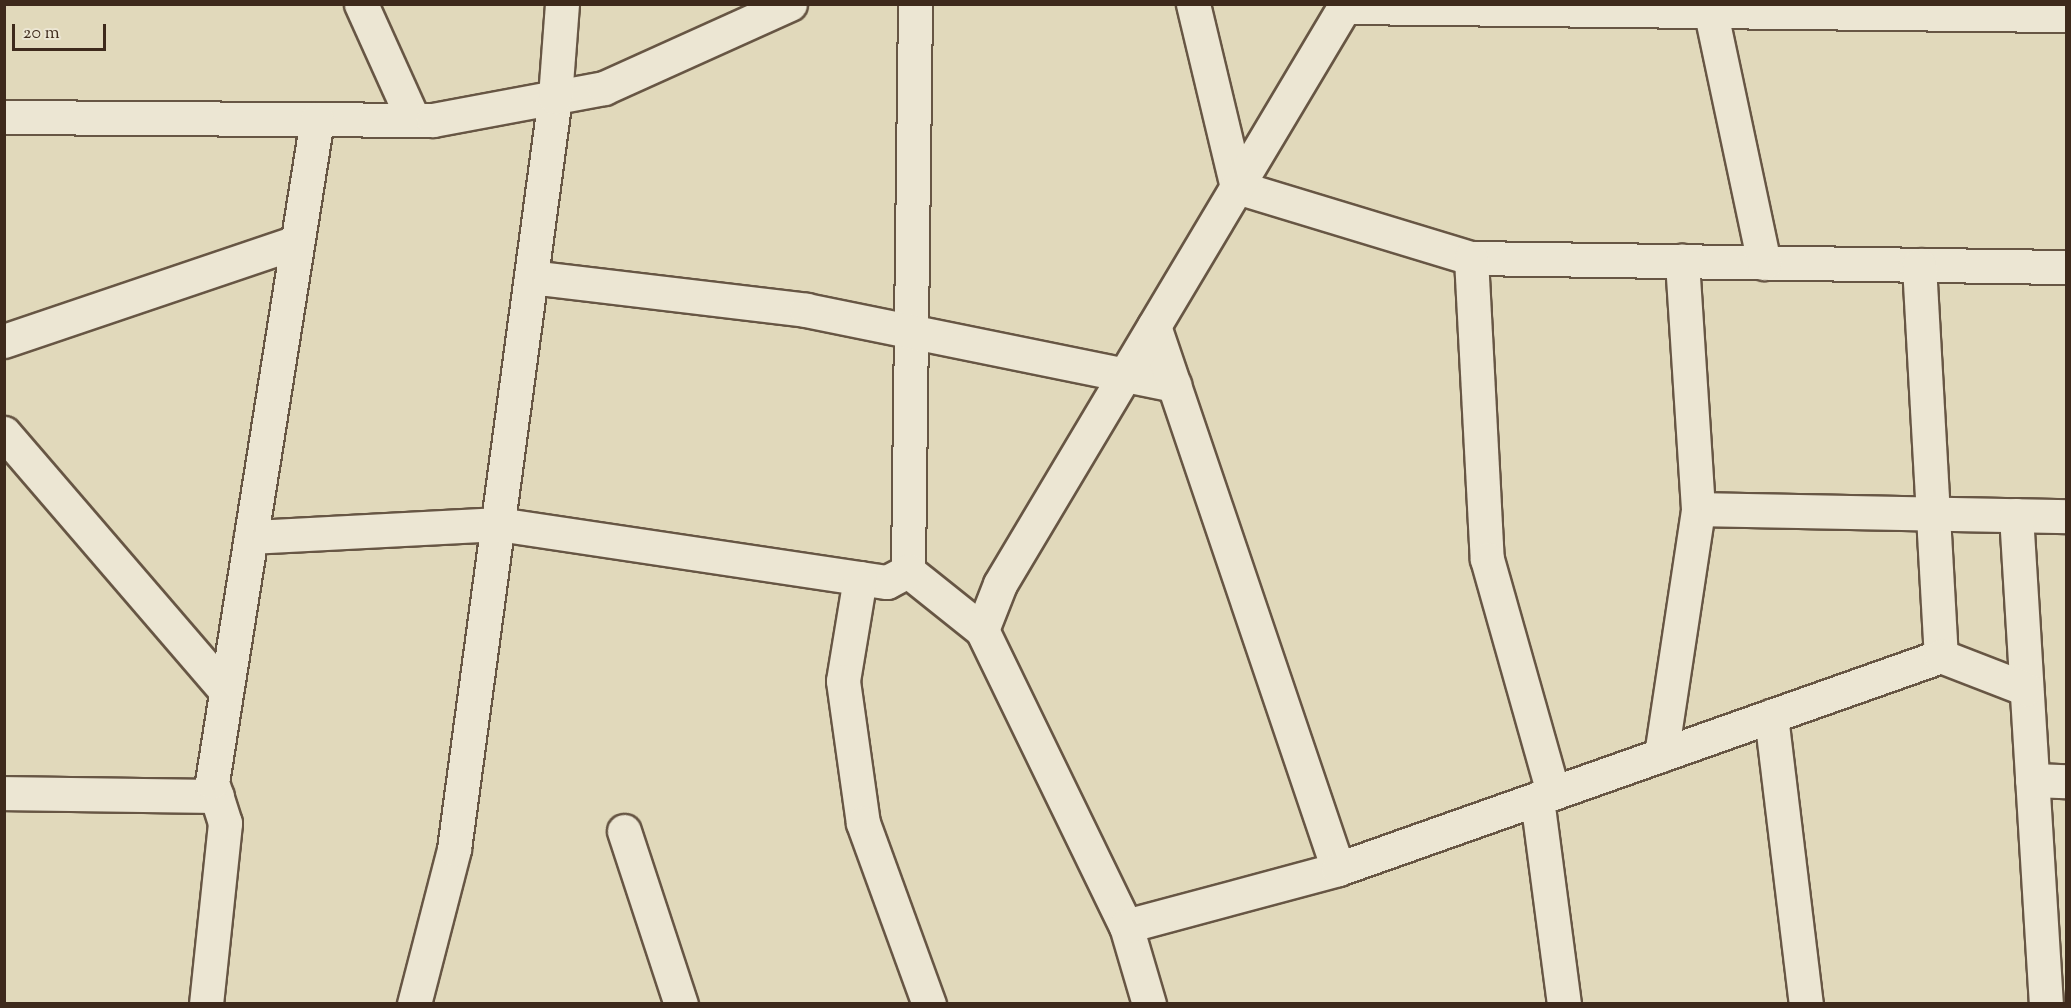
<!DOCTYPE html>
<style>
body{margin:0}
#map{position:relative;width:2071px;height:1008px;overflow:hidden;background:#e1d9bb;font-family:"Sorts Mill Goudy",serif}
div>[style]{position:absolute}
.roads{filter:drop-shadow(2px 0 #675644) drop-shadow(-2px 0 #675644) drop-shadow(0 2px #675644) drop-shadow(0 -2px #675644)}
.minor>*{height:33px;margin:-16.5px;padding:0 16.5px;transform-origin:16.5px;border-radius:16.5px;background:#ece6d3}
span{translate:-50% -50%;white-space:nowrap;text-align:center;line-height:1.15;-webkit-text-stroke:4.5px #ece6d3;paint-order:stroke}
.frame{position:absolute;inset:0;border:6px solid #3e2a1c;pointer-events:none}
.scale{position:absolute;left:12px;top:24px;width:94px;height:27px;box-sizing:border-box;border:3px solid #3e2a1c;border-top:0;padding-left:8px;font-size:18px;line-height:21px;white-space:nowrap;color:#3e2a1c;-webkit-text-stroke:4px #ece6d3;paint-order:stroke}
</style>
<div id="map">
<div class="roads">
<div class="minor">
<div style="left:361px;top:4px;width:126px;rotate:65.7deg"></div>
<div style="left:915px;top:4px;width:567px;rotate:90.71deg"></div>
<div style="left:908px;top:571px;width:95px;rotate:38.6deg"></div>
<div style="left:982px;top:630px;width:329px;rotate:64.1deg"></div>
<div style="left:1126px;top:926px;width:81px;rotate:73.6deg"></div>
<div style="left:1193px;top:4px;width:188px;rotate:76.5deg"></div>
<div style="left:1237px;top:187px;width:245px;rotate:16.9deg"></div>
<div style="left:1471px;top:258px;width:595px;rotate:0.87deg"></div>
<div style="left:1709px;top:4px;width:265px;rotate:78deg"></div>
<div style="left:1345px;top:7px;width:721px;rotate:0.64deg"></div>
<div style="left:4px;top:117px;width:429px;rotate:0.4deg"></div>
<div style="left:433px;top:120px;width:174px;rotate:-10.6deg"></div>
<div style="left:604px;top:88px;width:204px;rotate:-24.3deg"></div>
<div style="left:1471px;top:258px;width:301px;rotate:87deg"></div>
<div style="left:1487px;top:559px;width:243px;rotate:74.2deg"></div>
<div style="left:1919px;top:265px;width:392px;rotate:86.8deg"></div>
<div style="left:531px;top:277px;width:277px;rotate:6.8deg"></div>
<div style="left:806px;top:310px;width:376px;rotate:11.5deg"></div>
<div style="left:1154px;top:326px;width:573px;rotate:71.28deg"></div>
<div style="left:4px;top:341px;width:309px;rotate:-18.7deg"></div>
<div style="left:4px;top:433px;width:340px;rotate:49.3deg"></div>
<div style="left:1698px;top:509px;width:368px;rotate:1.1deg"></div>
<div style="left:2016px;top:515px;width:490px;rotate:86.5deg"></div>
<div style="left:251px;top:537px;width:247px;rotate:-3deg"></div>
<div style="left:498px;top:524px;width:393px;rotate:8.5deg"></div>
<div style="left:887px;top:582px;width:24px;rotate:-28deg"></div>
<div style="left:860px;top:578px;width:104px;rotate:99.4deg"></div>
<div style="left:843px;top:681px;width:143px;rotate:82deg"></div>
<div style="left:863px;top:823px;width:193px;rotate:70deg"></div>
<div style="left:982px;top:630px;width:49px;rotate:-68.6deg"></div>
<div style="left:1000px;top:584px;width:675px;rotate:-59.18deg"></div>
<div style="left:1771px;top:716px;width:290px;rotate:83.1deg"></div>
<div style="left:1661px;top:755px;width:249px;rotate:-81.4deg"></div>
<div style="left:1698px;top:509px;width:249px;rotate:-93.7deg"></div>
<div style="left:2032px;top:780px;width:34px;rotate:2deg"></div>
<div style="left:4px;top:793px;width:213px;rotate:0.8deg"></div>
<div style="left:1537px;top:799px;width:207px;rotate:82.5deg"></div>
<div style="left:624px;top:831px;width:182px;rotate:71.8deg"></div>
<div style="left:1126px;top:926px;width:220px;rotate:-15deg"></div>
<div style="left:1338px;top:869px;width:640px;rotate:-19.45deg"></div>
<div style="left:1941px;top:656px;width:91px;rotate:21.2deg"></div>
<div style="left:206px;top:1004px;width:182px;rotate:-84deg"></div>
<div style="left:225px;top:823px;width:43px;rotate:-107.6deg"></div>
<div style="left:212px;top:782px;width:671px;rotate:-81deg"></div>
<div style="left:414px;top:1004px;width:160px;rotate:-75.5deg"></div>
<div style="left:454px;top:849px;width:759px;rotate:-82.35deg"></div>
<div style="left:555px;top:97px;width:93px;rotate:-85.7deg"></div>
</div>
</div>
<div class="frame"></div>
<div class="scale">20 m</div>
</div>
